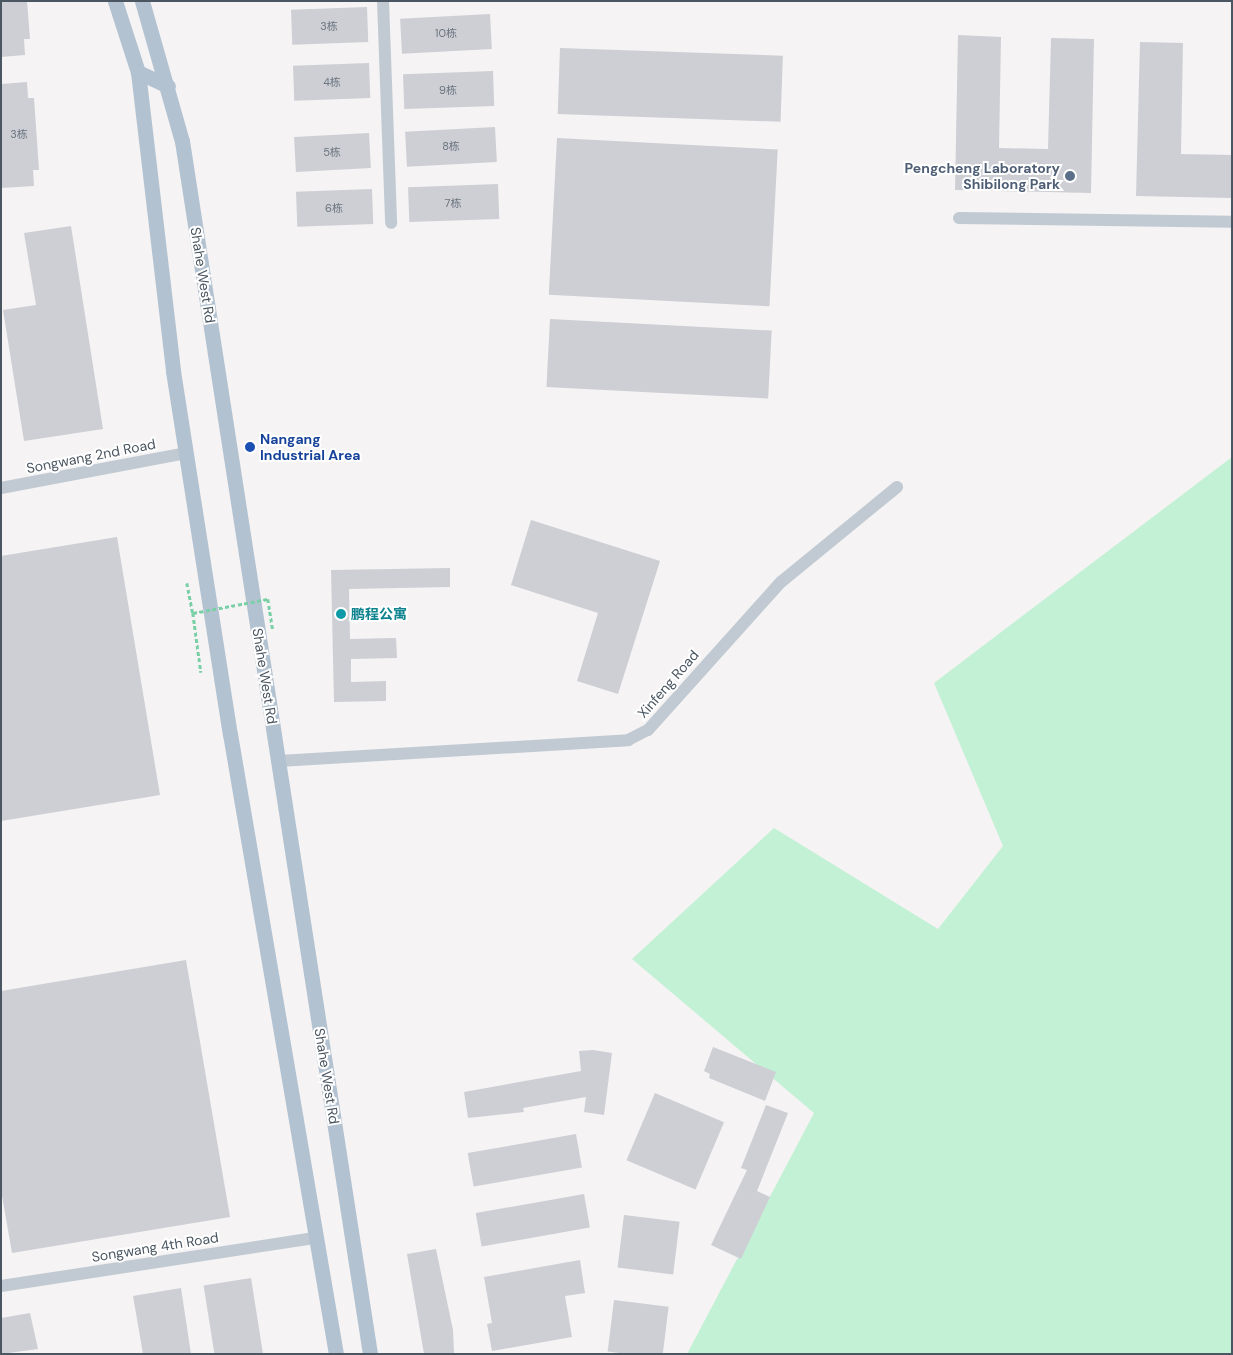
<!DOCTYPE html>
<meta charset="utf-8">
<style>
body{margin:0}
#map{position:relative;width:1233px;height:1355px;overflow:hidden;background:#f5f3f3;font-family:"DM Sans","Noto Sans SC",sans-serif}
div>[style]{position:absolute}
.green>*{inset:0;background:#c3f1d5}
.building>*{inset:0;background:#cdcfd5;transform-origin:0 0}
.path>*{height:2.5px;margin-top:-1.25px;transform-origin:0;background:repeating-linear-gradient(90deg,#7ad0a6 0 4px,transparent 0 6.5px)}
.minor>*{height:12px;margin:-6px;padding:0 6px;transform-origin:6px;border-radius:6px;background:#c1cad2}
.major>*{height:15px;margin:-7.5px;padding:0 7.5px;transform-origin:7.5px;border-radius:7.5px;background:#b3c2d1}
.path-bridge>*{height:2.5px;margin-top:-1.25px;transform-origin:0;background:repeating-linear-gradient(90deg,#7ad0a6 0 4px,transparent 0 6.5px)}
.dots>*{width:14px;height:14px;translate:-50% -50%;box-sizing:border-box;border:2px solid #fff;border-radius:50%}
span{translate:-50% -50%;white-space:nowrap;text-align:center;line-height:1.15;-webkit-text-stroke:4px #fff;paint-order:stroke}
.number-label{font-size:11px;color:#6b747e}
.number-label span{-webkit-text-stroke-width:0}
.service-label{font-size:14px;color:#4e5e75;font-weight:700}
.right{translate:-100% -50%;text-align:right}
.street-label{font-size:14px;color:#4a5661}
.transit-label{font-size:14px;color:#164399;font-weight:700}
.left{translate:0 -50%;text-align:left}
.culture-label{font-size:14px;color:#0d838f;font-weight:700}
.frame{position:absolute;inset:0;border:2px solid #4a5661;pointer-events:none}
</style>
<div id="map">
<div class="green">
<div style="clip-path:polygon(1232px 457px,1232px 1354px,687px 1354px,814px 1113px,632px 959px,774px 828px,938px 929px,1003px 846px,934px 683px)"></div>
</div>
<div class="building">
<div style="clip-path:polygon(1px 1px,27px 1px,30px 39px,24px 39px,25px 55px,1px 57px)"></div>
<div style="left:367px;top:7px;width:35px;height:76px;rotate:88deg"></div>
<div style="left:490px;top:14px;width:35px;height:90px;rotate:87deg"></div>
<div style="clip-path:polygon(958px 35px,1001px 37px,999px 148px,1048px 149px,1051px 38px,1094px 39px,1091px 193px,955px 190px)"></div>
<div style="clip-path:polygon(1140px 42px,1183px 43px,1181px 154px,1232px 155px,1232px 198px,1136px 196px)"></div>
<div style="left:560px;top:48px;width:223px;height:66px;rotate:2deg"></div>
<div style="left:369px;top:63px;width:35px;height:76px;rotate:88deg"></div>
<div style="left:493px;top:71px;width:35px;height:90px;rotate:88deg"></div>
<div style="clip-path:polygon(27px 82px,28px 98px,34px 98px,39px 170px,33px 170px,34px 186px,1px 188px,1px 84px)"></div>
<div style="left:495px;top:127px;width:35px;height:90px;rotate:87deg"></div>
<div style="left:369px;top:133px;width:35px;height:75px;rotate:87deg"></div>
<div style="left:557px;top:138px;width:221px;height:157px;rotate:3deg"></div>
<div style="left:498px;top:184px;width:35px;height:90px;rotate:88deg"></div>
<div style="left:372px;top:189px;width:35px;height:76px;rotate:88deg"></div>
<div style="clip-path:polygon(71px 226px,103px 429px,24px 441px,3px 310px,36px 305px,24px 233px)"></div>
<div style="left:550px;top:319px;width:222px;height:68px;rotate:3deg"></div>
<div style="clip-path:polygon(531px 520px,660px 561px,618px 694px,577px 681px,598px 613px,511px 585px)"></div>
<div style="clip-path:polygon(117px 537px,160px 795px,1px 821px,1px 556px)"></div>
<div style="clip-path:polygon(450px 568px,450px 587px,349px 589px,350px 639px,396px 638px,397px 658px,351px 659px,351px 682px,386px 681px,386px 701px,334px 702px,331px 570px)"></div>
<div style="clip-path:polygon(186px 960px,230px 1217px,12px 1253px,1px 1190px,1px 991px)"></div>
<div style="clip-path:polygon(713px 1047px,776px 1072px,765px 1101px,709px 1078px,710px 1074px,704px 1071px)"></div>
<div style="clip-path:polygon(593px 1050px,612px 1053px,604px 1115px,584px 1112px,586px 1097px,523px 1108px,524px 1112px,468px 1118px,464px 1092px,581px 1071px,579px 1051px)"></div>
<div style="left:655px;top:1093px;width:75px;height:73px;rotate:23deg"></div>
<div style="clip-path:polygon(766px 1105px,788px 1113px,757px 1191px,770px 1197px,741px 1259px,711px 1245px,747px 1170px,741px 1168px)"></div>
<div style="left:576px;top:1134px;width:34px;height:110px;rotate:80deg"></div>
<div style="left:584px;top:1194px;width:34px;height:110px;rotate:80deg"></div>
<div style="left:624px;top:1215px;width:56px;height:53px;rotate:7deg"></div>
<div style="clip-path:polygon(436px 1249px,453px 1330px,454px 1354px,424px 1354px,407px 1254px)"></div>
<div style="clip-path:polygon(580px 1260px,585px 1293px,565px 1296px,572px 1337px,492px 1351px,487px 1324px,492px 1323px,484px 1277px)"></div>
<div style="left:251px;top:1278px;width:77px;height:48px;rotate:81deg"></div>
<div style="clip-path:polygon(181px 1288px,191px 1354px,143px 1354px,133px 1296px)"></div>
<div style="left:614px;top:1300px;width:55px;height:52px;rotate:7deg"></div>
<div style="clip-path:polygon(30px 1313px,38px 1349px,1px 1354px,1px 1318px)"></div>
</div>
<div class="path">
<div style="left:193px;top:613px;width:60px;rotate:82.3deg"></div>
</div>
<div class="minor">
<div style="left:383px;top:1px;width:222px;rotate:87.9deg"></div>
<div style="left:959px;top:218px;width:273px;rotate:0.8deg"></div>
<div style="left:1px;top:488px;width:188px;rotate:-10.7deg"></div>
<div style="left:279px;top:761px;width:350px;rotate:-3.4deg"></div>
<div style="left:628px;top:740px;width:22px;rotate:-27deg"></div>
<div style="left:648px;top:730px;width:199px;rotate:-48.1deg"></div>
<div style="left:781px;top:582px;width:150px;rotate:-39.3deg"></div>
<div style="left:1px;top:1286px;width:317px;rotate:-8.7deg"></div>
</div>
<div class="major">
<div style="left:115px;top:1px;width:75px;rotate:72.1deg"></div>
<div style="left:138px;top:72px;width:301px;rotate:83.3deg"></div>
<div style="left:173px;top:371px;width:367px;rotate:81.1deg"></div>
<div style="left:230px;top:734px;width:629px;rotate:80.3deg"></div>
<div style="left:142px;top:1px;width:146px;rotate:74.1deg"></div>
<div style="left:182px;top:141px;width:1227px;rotate:81.19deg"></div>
<div style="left:138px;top:72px;width:33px;rotate:25deg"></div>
</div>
<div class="path-bridge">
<div style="left:187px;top:583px;width:31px;rotate:79deg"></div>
<div style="left:193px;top:613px;width:76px;rotate:-10.6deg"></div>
<div style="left:268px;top:599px;width:30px;rotate:81deg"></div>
</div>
<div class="dots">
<div style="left:1070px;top:176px;background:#5c6f8a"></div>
<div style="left:250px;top:447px;background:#1a4fb4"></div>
<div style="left:341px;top:614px;background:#0f9aa8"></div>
</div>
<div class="number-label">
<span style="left:329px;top:26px">3栋</span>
<span style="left:446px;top:33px">10栋</span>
<span style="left:332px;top:82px">4栋</span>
<span style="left:448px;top:90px">9栋</span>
<span style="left:19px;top:134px">3栋</span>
<span style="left:451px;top:146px">8栋</span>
<span style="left:332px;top:152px">5栋</span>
<span style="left:453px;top:203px">7栋</span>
<span style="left:334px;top:208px">6栋</span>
</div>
<div class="service-label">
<span class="right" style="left:1060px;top:176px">Pengcheng Laboratory<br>Shibilong Park</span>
</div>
<div class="street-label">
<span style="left:203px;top:275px;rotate:81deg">Shahe West Rd</span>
<span style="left:91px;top:456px;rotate:-11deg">Songwang 2nd Road</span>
<span style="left:265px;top:676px;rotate:81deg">Shahe West Rd</span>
<span style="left:668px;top:684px;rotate:-49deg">Xinfeng Road</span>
<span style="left:327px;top:1076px;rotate:81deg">Shahe West Rd</span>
<span style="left:155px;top:1247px;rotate:-9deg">Songwang 4th Road</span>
</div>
<div class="transit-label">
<span class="left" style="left:260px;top:447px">Nangang<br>Industrial Area</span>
</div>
<div class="culture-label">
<span class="left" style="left:351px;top:614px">鹏程公寓</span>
</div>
<div class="frame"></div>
</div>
